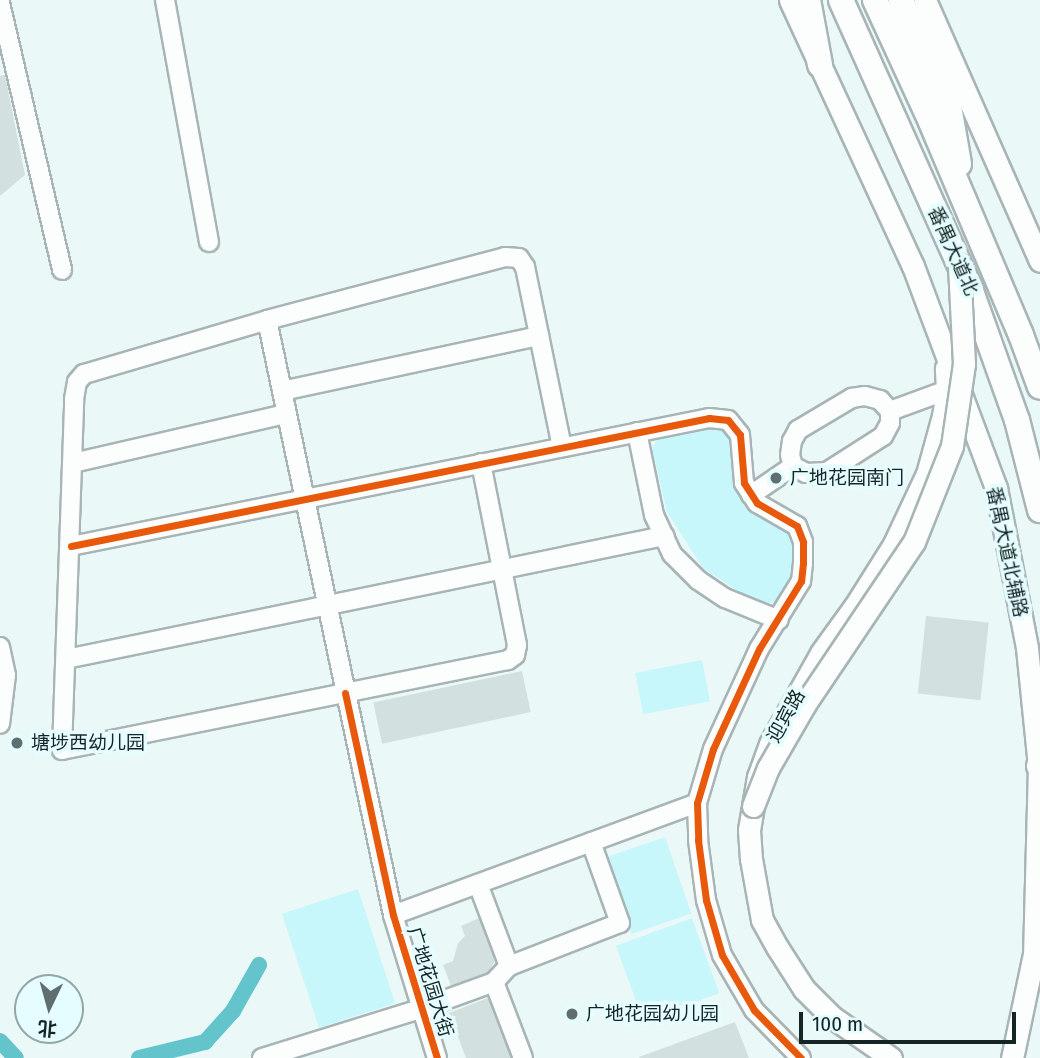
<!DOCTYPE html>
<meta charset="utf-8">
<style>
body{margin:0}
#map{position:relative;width:1040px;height:1058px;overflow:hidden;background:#ebf8f8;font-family:"Fira Sans Condensed","Noto Sans SC",sans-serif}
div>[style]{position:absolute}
.green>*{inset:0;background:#c8f7fb;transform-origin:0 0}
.canal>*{height:16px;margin:-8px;padding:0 8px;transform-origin:8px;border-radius:8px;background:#63c5cb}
.building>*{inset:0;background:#d3e0e0;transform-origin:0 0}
.roads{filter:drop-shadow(2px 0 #a8b4b5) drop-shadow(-2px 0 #a8b4b5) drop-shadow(0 2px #a8b4b5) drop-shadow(0 -2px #a8b4b5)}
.minor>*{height:18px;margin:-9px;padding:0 9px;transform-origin:9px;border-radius:9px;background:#fcfefe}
.major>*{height:21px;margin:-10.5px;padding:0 10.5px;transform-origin:10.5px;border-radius:10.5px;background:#fcfefe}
.highway>*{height:24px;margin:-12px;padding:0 12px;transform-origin:12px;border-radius:12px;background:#fcfefe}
.bridges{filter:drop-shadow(2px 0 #a8b4b5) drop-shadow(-2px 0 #a8b4b5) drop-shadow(0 2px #a8b4b5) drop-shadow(0 -2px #a8b4b5)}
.major-bridge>*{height:21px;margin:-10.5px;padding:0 10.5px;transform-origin:10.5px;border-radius:10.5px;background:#fcfefe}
.cycleway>*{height:7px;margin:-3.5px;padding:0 3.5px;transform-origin:3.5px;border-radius:3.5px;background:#e8590c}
.dots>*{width:19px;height:19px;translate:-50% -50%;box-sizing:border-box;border:4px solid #e5fdfe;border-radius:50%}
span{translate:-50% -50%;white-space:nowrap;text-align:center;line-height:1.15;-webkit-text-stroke:7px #e5fdfe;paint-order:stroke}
.street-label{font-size:19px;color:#152425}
.poi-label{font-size:19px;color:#152425}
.left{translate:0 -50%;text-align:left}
.north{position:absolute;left:14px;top:974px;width:70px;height:70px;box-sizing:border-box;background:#e5fdfe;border:2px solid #92a6a7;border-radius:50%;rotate:185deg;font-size:19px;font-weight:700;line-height:28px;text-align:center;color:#152425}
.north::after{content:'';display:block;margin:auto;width:24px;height:32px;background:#606e6f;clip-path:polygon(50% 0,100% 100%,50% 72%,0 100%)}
.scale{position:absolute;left:799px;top:1012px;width:217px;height:32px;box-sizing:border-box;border:4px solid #152425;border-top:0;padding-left:9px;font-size:21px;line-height:24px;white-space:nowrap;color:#152425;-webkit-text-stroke:5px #e5fdfe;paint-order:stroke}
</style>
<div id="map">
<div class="green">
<div style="clip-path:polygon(723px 427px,735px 441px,738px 488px,790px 529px,798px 544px,795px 579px,781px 602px,758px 604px,703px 568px,667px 512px,652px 449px,658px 438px)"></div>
<div style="left:702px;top:660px;width:42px;height:68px;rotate:79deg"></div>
<div style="left:665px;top:837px;width:81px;height:63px;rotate:71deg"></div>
<div style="left:358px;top:889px;width:120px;height:80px;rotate:72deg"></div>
<div style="left:692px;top:918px;width:80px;height:81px;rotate:70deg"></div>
</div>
<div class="canal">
<div style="left:0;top:1041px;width:23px;rotate:47deg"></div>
<div style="left:139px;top:1058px;width:68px;rotate:-13.6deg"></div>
<div style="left:205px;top:1042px;width:42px;rotate:-47.9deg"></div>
<div style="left:233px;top:1011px;width:53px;rotate:-60.5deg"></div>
</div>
<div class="building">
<div style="clip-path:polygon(5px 75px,25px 175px,0 196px,0 76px)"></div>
<div style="left:926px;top:616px;width:63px;height:78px;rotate:6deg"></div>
<div style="left:522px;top:671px;width:42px;height:152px;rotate:78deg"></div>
<div style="clip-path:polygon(479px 918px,495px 961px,488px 972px,451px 986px,443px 965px,453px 961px,458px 943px,465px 936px,461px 926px)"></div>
<div style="clip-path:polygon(488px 998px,511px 1058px,466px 1058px,449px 1013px)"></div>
<div style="clip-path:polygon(735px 1022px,749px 1058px,639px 1058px,639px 1057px)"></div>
</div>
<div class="roads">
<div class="minor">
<div style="left:165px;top:0;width:246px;rotate:79.7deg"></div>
<div style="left:0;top:3px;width:274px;rotate:76.9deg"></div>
<div style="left:267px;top:320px;width:608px;rotate:78.04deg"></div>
<div style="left:393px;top:915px;width:150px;rotate:72.9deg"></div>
<div style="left:282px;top:391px;width:263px;rotate:-12.1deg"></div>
<div style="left:865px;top:396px;width:16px;rotate:15deg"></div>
<div style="left:880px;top:400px;width:15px;rotate:48deg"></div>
<div style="left:890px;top:411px;width:12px;rotate:90deg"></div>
<div style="left:890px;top:423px;width:15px;rotate:118deg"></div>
<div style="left:883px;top:436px;width:67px;rotate:147.3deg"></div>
<div style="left:827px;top:472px;width:21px;rotate:177deg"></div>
<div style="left:806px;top:473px;width:15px;rotate:-152deg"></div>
<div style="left:793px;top:466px;width:11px;rotate:-105deg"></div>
<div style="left:790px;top:455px;width:14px;rotate:-82deg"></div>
<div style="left:792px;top:441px;width:13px;rotate:-61deg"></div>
<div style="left:798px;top:430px;width:63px;rotate:-30.7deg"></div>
<div style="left:852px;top:398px;width:13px;rotate:-9deg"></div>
<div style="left:890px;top:411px;width:61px;rotate:-20.2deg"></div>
<div style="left:637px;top:432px;width:85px;rotate:78.4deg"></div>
<div style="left:654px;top:515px;width:43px;rotate:65.2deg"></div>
<div style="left:672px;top:554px;width:37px;rotate:45deg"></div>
<div style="left:698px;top:580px;width:32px;rotate:34deg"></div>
<div style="left:725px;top:598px;width:58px;rotate:22.2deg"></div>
<div style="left:73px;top:463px;width:219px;rotate:-13deg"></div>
<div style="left:481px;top:463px;width:186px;rotate:78.8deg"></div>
<div style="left:517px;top:645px;width:10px;rotate:101deg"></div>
<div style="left:515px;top:655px;width:9px;rotate:144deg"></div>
<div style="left:508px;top:660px;width:455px;rotate:168.6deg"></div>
<div style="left:62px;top:750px;width:351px;rotate:-88deg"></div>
<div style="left:74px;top:399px;width:17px;rotate:-80deg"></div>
<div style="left:77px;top:382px;width:11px;rotate:-49deg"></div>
<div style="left:84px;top:374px;width:191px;rotate:-16.4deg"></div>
<div style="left:267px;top:320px;width:246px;rotate:-14.8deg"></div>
<div style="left:505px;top:257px;width:14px;rotate:4deg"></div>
<div style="left:519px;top:258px;width:11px;rotate:56deg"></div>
<div style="left:525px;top:267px;width:184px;rotate:78.4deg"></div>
<div style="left:751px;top:495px;width:51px;rotate:-34.6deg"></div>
<div style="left:71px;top:546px;width:651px;rotate:-11.34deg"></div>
<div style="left:709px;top:418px;width:19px;rotate:6deg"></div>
<div style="left:728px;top:420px;width:19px;rotate:51deg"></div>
<div style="left:740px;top:435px;width:48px;rotate:85.2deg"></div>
<div style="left:744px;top:483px;width:24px;rotate:57deg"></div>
<div style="left:757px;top:503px;width:46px;rotate:29.9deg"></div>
<div style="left:797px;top:526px;width:17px;rotate:69deg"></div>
<div style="left:803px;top:542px;width:21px;rotate:90deg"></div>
<div style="left:803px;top:563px;width:18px;rotate:96deg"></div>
<div style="left:801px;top:581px;width:80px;rotate:121.7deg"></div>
<div style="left:759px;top:649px;width:110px;rotate:114.7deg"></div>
<div style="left:713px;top:749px;width:56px;rotate:106.5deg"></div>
<div style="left:697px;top:803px;width:37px;rotate:88deg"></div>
<div style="left:698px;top:840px;width:61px;rotate:82.4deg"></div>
<div style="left:706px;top:900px;width:57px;rotate:73.8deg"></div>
<div style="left:722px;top:955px;width:64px;rotate:59.8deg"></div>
<div style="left:754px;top:1010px;width:67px;rotate:45.6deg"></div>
<div style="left:0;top:647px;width:29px;rotate:78deg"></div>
<div style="left:6px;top:675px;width:49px;rotate:97deg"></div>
<div style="left:66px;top:659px;width:611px;rotate:-11.62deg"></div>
<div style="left:478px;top:884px;width:88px;rotate:69.3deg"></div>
<div style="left:393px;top:915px;width:324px;rotate:-20.2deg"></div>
<div style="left:494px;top:982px;width:81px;rotate:69.1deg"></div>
<div style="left:262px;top:1058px;width:165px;rotate:-17.2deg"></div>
<div style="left:420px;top:1009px;width:79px;rotate:-20deg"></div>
<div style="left:494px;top:982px;width:22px;rotate:-47deg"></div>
<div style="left:509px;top:966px;width:119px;rotate:-21.2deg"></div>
<div style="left:620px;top:923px;width:86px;rotate:-109.7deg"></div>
</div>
<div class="major">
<div style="left:790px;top:0;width:293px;rotate:65.2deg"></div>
<div style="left:913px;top:266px;width:237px;rotate:69.5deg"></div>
<div style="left:996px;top:488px;width:163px;rotate:79deg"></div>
<div style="left:1027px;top:648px;width:119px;rotate:84.2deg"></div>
<div style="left:1039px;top:766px;width:188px;rotate:91.5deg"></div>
<div style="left:1034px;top:954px;width:106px;rotate:101.9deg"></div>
<div style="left:925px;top:0;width:285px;rotate:66.2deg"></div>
<div style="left:891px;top:1058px;width:72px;rotate:-145.2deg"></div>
<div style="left:832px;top:1017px;width:40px;rotate:-135deg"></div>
<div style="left:804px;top:989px;width:50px;rotate:-122.7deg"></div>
<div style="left:777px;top:947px;width:31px;rotate:-119deg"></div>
<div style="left:762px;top:920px;width:62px;rotate:-100.2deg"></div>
<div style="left:751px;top:859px;width:29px;rotate:-94deg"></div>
<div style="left:749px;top:830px;width:54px;rotate:-80.4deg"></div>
<div style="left:758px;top:777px;width:35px;rotate:-70deg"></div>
<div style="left:770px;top:744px;width:104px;rotate:-60.7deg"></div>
<div style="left:821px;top:653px;width:58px;rotate:-54.1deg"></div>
<div style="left:855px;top:606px;width:73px;rotate:-57.8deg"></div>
<div style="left:894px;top:544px;width:77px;rotate:-64.8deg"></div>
<div style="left:927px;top:474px;width:60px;rotate:-74.6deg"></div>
<div style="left:943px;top:416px;width:26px;rotate:-81deg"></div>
<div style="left:947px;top:390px;width:22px;rotate:-93deg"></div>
</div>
<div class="highway">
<div style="left:808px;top:0;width:66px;rotate:79.5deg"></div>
<div style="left:841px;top:0;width:319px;rotate:65.9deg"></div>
<div style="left:971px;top:291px;width:137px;rotate:70.4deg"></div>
<div style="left:1017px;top:420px;width:93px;rotate:75.7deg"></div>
<div style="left:875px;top:0;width:134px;rotate:65.3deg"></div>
<div style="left:931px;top:122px;width:231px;rotate:67.1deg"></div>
<div style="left:1021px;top:335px;width:55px;rotate:69.9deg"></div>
<div style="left:901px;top:0;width:116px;rotate:65.6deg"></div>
<div style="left:949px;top:106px;width:59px;rotate:80.2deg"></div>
<div style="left:1039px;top:766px;width:2px;rotate:63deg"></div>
</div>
</div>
<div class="bridges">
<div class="major-bridge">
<div style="left:753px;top:806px;width:41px;rotate:-68.5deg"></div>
<div style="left:768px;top:768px;width:74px;rotate:-60deg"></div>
<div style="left:805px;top:704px;width:195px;rotate:-56.1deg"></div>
<div style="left:914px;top:542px;width:103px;rotate:-68.4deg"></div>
<div style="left:952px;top:446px;width:83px;rotate:-81.7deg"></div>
<div style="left:964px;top:364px;width:100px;rotate:-92.9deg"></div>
</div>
</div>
<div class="cycleway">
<div style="left:71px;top:546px;width:651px;rotate:-11.34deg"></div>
<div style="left:709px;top:418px;width:19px;rotate:6deg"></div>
<div style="left:728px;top:420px;width:19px;rotate:51deg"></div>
<div style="left:740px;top:435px;width:48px;rotate:85.2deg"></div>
<div style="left:744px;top:483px;width:24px;rotate:57deg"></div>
<div style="left:757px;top:503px;width:46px;rotate:29.9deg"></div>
<div style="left:797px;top:526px;width:17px;rotate:69deg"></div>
<div style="left:803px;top:542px;width:21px;rotate:90deg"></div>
<div style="left:803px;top:563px;width:18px;rotate:96deg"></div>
<div style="left:801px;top:581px;width:80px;rotate:121.7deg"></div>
<div style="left:759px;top:649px;width:110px;rotate:114.7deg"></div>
<div style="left:713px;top:749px;width:56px;rotate:106.5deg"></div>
<div style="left:697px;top:803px;width:37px;rotate:88deg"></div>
<div style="left:698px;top:840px;width:61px;rotate:82.4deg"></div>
<div style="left:706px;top:900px;width:57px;rotate:73.8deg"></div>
<div style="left:722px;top:955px;width:64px;rotate:59.8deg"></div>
<div style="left:754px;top:1010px;width:67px;rotate:45.6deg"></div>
<div style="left:345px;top:693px;width:227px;rotate:77.8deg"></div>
<div style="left:393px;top:915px;width:150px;rotate:72.9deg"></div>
</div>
<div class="dots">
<div style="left:776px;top:478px;background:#606e6f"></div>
<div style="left:17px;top:743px;background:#606e6f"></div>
<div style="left:572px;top:1014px;background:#606e6f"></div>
</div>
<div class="street-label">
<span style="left:953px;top:251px;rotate:66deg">番禺大道北</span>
<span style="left:1007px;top:552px;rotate:78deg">番禺大道北辅路</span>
<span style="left:786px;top:716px;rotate:-61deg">迎宾路</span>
<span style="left:430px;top:982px;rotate:73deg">广地花园大街</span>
</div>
<div class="poi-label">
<span class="left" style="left:790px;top:478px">广地花园南门</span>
<span class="left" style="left:31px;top:743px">塘埗西幼儿园</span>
<span class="left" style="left:586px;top:1014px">广地花园幼儿园</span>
</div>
<div class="north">北</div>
<div class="scale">100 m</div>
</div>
